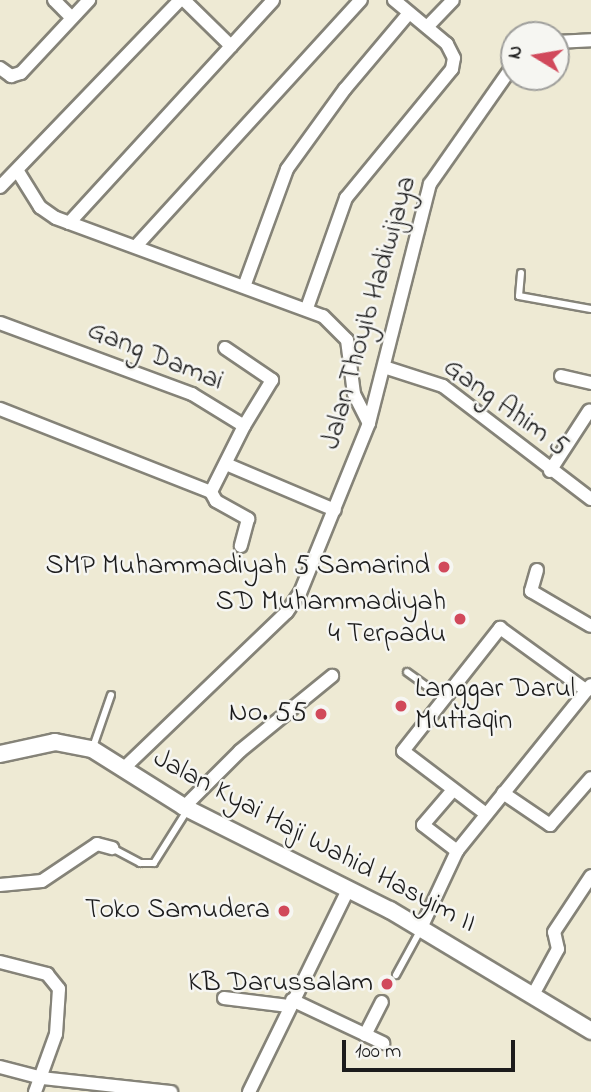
<!DOCTYPE html>
<style>
body{margin:0}
#map{position:relative;width:591px;height:1092px;overflow:hidden;background:#eeead4;font-family:"Indie Flower",sans-serif}
div>[style]{position:absolute}
.roads{filter:drop-shadow(2px 0 #858378) drop-shadow(-2px 0 #858378) drop-shadow(0 2px #858378) drop-shadow(0 -2px #858378)}
.service>*{height:6px;margin:-3px;padding:0 3px;transform-origin:3px;border-radius:3px;background:#fff}
.minor>*{height:12px;margin:-6px;padding:0 6px;transform-origin:6px;border-radius:6px;background:#fff}
.tertiary>*{height:16px;margin:-8px;padding:0 8px;transform-origin:8px;border-radius:8px;background:#fff}
.dots>*{width:19px;height:19px;translate:-50% -50%;box-sizing:border-box;border:4px solid #f6f6f2;border-radius:50%}
span{translate:-50% -50%;white-space:nowrap;text-align:center;line-height:1.15;-webkit-text-stroke:5px #f6f6f2;paint-order:stroke}
.street-label{font-size:28px;color:#1c1c1c}
.poi-label{font-size:28px;color:#1c1c1c}
.right{translate:-100% -50%;text-align:right}
.left{translate:0 -50%;text-align:left}
.north{position:absolute;left:500px;top:21px;width:70px;height:70px;box-sizing:border-box;background:#f6f6f2;border:2px solid #9f9f9c;border-radius:50%;rotate:281deg;font-size:19px;font-weight:700;line-height:28px;text-align:center;color:#1c1c1c}
.north::after{content:'';display:block;margin:auto;width:24px;height:32px;background:#d1495b;clip-path:polygon(50% 0,100% 100%,50% 72%,0 100%)}
.scale{position:absolute;left:342px;top:1040px;width:173px;height:32px;box-sizing:border-box;border:4px solid #1c1c1c;border-top:0;padding-left:9px;font-size:21px;line-height:24px;white-space:nowrap;color:#1c1c1c;-webkit-text-stroke:5px #f6f6f2;paint-order:stroke}
</style>
<div id="map">
<div class="roads">
<div class="service">
<div style="left:521px;top:273px;width:23px;rotate:95deg"></div>
<div style="left:519px;top:296px;width:73px;rotate:10.2deg"></div>
<div style="left:407px;top:672px;width:44px;rotate:35.8deg"></div>
<div style="left:93px;top:747px;width:55px;rotate:-70.9deg"></div>
<div style="left:112px;top:848px;width:32px;rotate:28deg"></div>
<div style="left:140px;top:863px;width:14px"></div>
<div style="left:154px;top:863px;width:64px;rotate:-57.8deg"></div>
<div style="left:396px;top:975px;width:50px;rotate:-61.4deg"></div>
</div>
<div class="minor">
<div style="left:54px;top:0;width:25px;rotate:45deg"></div>
<div style="left:184px;top:0;width:66px;rotate:44.4deg"></div>
<div style="left:427px;top:27px;width:37px;rotate:-46deg"></div>
<div style="left:556px;top:42px;width:35px;rotate:-3deg"></div>
<div style="left:0;top:68px;width:14px;rotate:36deg"></div>
<div style="left:11px;top:76px;width:10px;rotate:-17deg"></div>
<div style="left:21px;top:73px;width:100px;rotate:-47deg"></div>
<div style="left:17px;top:170px;width:44px;rotate:58.1deg"></div>
<div style="left:40px;top:207px;width:19px;rotate:35deg"></div>
<div style="left:56px;top:218px;width:284px;rotate:20.2deg"></div>
<div style="left:323px;top:316px;width:34px;rotate:45deg"></div>
<div style="left:347px;top:340px;width:54px;rotate:82.6deg"></div>
<div style="left:354px;top:394px;width:33px;rotate:63deg"></div>
<div style="left:0;top:187px;width:260px;rotate:-46.1deg"></div>
<div style="left:69px;top:223px;width:302px;rotate:-47.5deg"></div>
<div style="left:137px;top:245px;width:332px;rotate:-47.6deg"></div>
<div style="left:245px;top:284px;width:122px;rotate:-69.9deg"></div>
<div style="left:287px;top:169px;width:99px;rotate:-54.1deg"></div>
<div style="left:345px;top:89px;width:99px;rotate:-49.9deg"></div>
<div style="left:307px;top:308px;width:117px;rotate:-70.5deg"></div>
<div style="left:346px;top:198px;width:167px;rotate:-50.6deg"></div>
<div style="left:452px;top:69px;width:11px;rotate:-80deg"></div>
<div style="left:454px;top:58px;width:16px;rotate:-117deg"></div>
<div style="left:447px;top:44px;width:69px;rotate:-140.3deg"></div>
<div style="left:0;top:323px;width:205px;rotate:20.3deg"></div>
<div style="left:192px;top:394px;width:61px;rotate:31.6deg"></div>
<div style="left:244px;top:426px;width:74px;rotate:116.6deg"></div>
<div style="left:211px;top:492px;width:227px;rotate:-158.5deg"></div>
<div style="left:225px;top:348px;width:57px;rotate:34.2deg"></div>
<div style="left:272px;top:380px;width:54px;rotate:121.3deg"></div>
<div style="left:384px;top:367px;width:62px;rotate:17.9deg"></div>
<div style="left:443px;top:386px;width:186px;rotate:37.4deg"></div>
<div style="left:561px;top:376px;width:31px;rotate:13deg"></div>
<div style="left:226px;top:464px;width:118px;rotate:22.9deg"></div>
<div style="left:550px;top:471px;width:72px;rotate:-57deg"></div>
<div style="left:211px;top:492px;width:10px;rotate:61deg"></div>
<div style="left:216px;top:501px;width:37px;rotate:29deg"></div>
<div style="left:248px;top:519px;width:28px;rotate:105deg"></div>
<div style="left:537px;top:570px;width:22px;rotate:106deg"></div>
<div style="left:531px;top:591px;width:69px;rotate:30.3deg"></div>
<div style="left:123px;top:769px;width:227px;rotate:-43.8deg"></div>
<div style="left:287px;top:612px;width:23px;rotate:-56deg"></div>
<div style="left:300px;top:593px;width:183px;rotate:-67.9deg"></div>
<div style="left:369px;top:423px;width:247px;rotate:-75.7deg"></div>
<div style="left:430px;top:184px;width:146px;rotate:-55deg"></div>
<div style="left:453px;top:790px;width:46px;rotate:130.6deg"></div>
<div style="left:423px;top:825px;width:43px;rotate:37.4deg"></div>
<div style="left:503px;top:793px;width:57px;rotate:34.2deg"></div>
<div style="left:550px;top:825px;width:62px;rotate:-48.9deg"></div>
<div style="left:184px;top:807px;width:79px;rotate:-45deg"></div>
<div style="left:240px;top:751px;width:119px;rotate:-39.2deg"></div>
<div style="left:486px;top:814px;width:104px;rotate:-142.8deg"></div>
<div style="left:403px;top:751px;width:157px;rotate:-51.7deg"></div>
<div style="left:500px;top:628px;width:107px;rotate:35.9deg"></div>
<div style="left:0;top:885px;width:42px;rotate:-5.4deg"></div>
<div style="left:42px;top:881px;width:66px;rotate:-33.9deg"></div>
<div style="left:97px;top:844px;width:16px;rotate:15deg"></div>
<div style="left:421px;top:928px;width:85px;rotate:-64.9deg"></div>
<div style="left:457px;top:851px;width:213px;rotate:-51.1deg"></div>
<div style="left:0;top:962px;width:49px;rotate:14.3deg"></div>
<div style="left:47px;top:974px;width:19px;rotate:51deg"></div>
<div style="left:59px;top:989px;width:45px;rotate:93.8deg"></div>
<div style="left:56px;top:1034px;width:62px;rotate:109.9deg"></div>
<div style="left:534px;top:993px;width:50px;rotate:-61.4deg"></div>
<div style="left:558px;top:949px;width:17px;rotate:-103deg"></div>
<div style="left:554px;top:932px;width:67px;rotate:-56.5deg"></div>
<div style="left:224px;top:998px;width:65px;rotate:7deg"></div>
<div style="left:292px;top:1000px;width:101px;rotate:25.3deg"></div>
<div style="left:365px;top:1035px;width:37px;rotate:-63deg"></div>
<div style="left:0;top:1067px;width:43px;rotate:14.7deg"></div>
<div style="left:42px;top:1078px;width:130px;rotate:6.2deg"></div>
<div style="left:249px;top:1092px;width:227px;rotate:-63.9deg"></div>
</div>
<div class="tertiary">
<div style="left:0;top:754px;width:56px;rotate:-12.3deg"></div>
<div style="left:55px;top:742px;width:38px;rotate:11deg"></div>
<div style="left:92px;top:749px;width:109px;rotate:32.2deg"></div>
<div style="left:184px;top:807px;width:230px;rotate:26.6deg"></div>
<div style="left:390px;top:910px;width:235px;rotate:31deg"></div>
</div>
</div>
<div class="dots">
<div style="left:444px;top:567px;background:#d1495b"></div>
<div style="left:460px;top:619px;background:#d1495b"></div>
<div style="left:401px;top:706px;background:#d1495b"></div>
<div style="left:321px;top:714px;background:#d1495b"></div>
<div style="left:284px;top:911px;background:#d1495b"></div>
<div style="left:387px;top:984px;background:#d1495b"></div>
</div>
<div class="street-label">
<span style="left:370px;top:313px;rotate:-74deg">Jalan Thoyib Hadiwijaya</span>
<span style="left:155px;top:357px;rotate:22deg">Gang Damai</span>
<span style="left:505px;top:408px;rotate:36deg">Gang Ahim 5</span>
<span style="left:314px;top:842px;rotate:28deg">Jalan Kyai Haji Wahid Hasyim II</span>
</div>
<div class="poi-label">
<span class="right" style="left:430px;top:567px">SMP Muhammadiyah 5 Samarind</span>
<span class="right" style="left:446px;top:619px">SD Muhammadiyah<br>4 Terpadu</span>
<span class="left" style="left:415px;top:706px">Langgar Darul<br>Muttaqin</span>
<span class="right" style="left:307px;top:714px">No. 55</span>
<span class="right" style="left:270px;top:911px">Toko Samudera</span>
<span class="right" style="left:373px;top:984px">KB Darussalam</span>
</div>
<div class="north">N</div>
<div class="scale">100 m</div>
</div>
